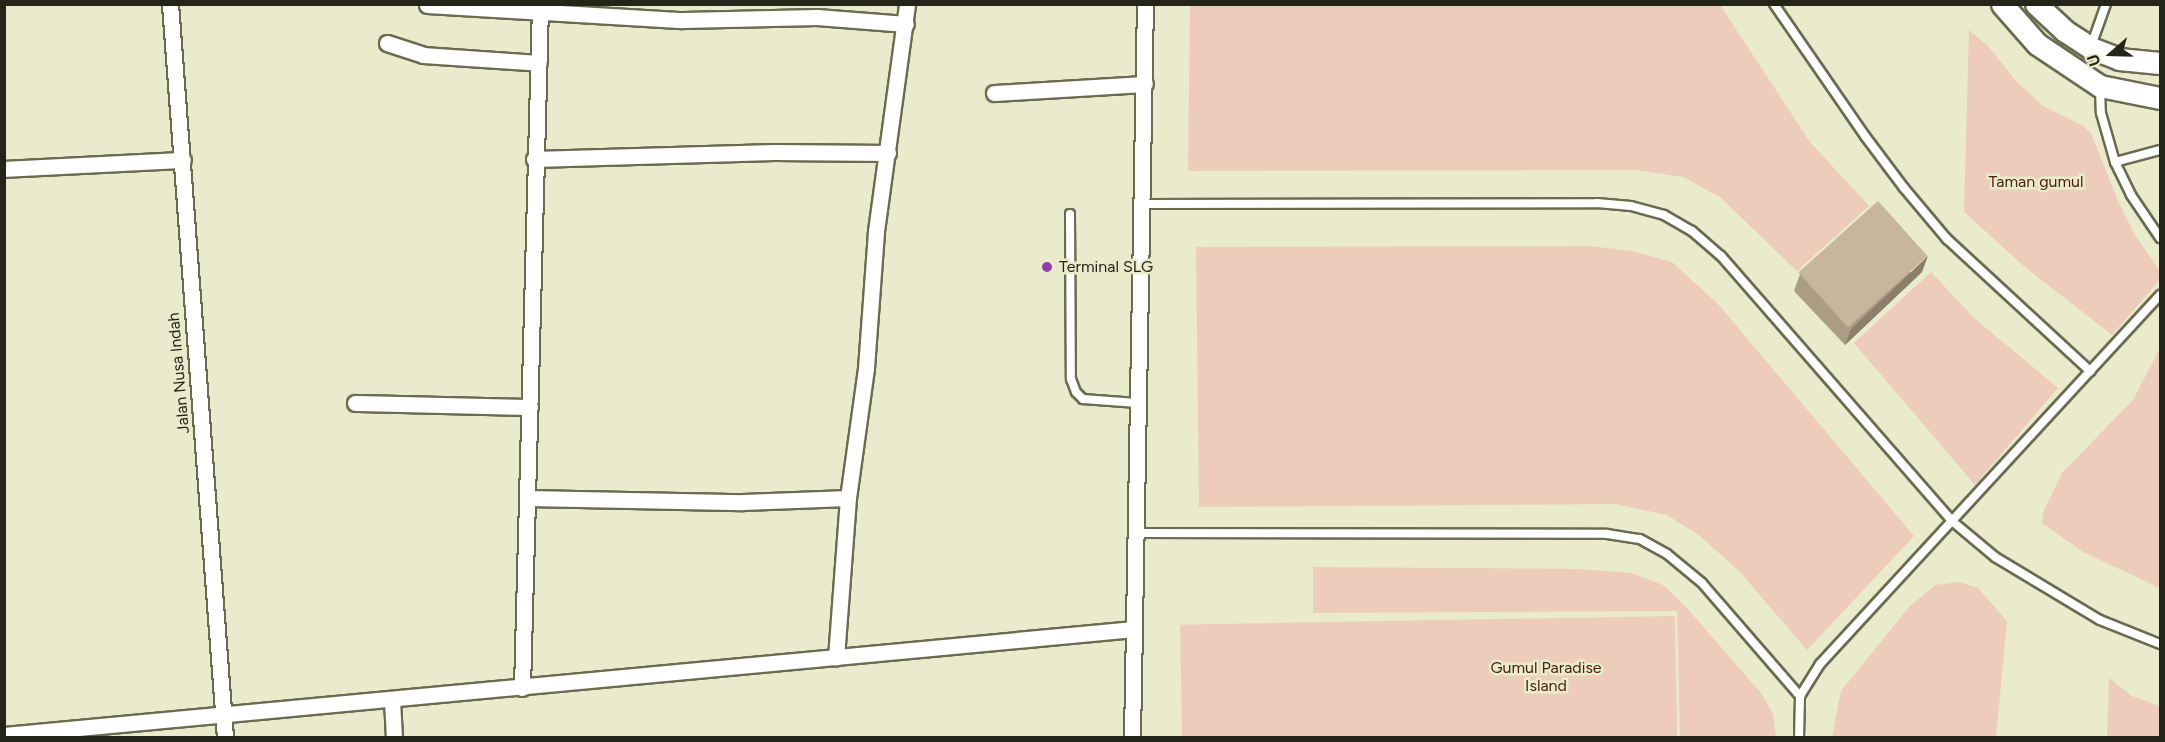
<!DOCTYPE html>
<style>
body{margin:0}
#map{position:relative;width:2165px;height:742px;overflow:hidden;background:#e9ebcc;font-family:Figtree,sans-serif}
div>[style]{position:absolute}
.green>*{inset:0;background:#edccbb;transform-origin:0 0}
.roads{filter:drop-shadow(2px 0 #6a6b50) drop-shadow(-2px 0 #6a6b50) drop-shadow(0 2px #6a6b50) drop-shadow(0 -2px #6a6b50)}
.lane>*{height:8px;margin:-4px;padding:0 4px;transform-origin:4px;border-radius:4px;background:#fff}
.street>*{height:15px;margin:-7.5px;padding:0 7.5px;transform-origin:7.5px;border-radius:7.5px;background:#fff}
.secondary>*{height:21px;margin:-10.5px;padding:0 10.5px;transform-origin:10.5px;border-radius:10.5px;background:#fff}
.wall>*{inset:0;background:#ab9d85}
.shaded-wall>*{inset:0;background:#8b7f6c}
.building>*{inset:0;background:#c7b69b;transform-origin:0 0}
.dots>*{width:16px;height:16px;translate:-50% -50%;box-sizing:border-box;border:3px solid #e9ebcc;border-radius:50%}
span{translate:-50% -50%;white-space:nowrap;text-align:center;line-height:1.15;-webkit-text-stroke:5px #e9ebcc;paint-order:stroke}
.park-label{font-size:16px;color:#4d2207}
.poi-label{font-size:16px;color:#242419}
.left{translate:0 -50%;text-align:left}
.street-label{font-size:16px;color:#242419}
.frame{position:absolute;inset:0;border:6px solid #242419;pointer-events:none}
.north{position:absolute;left:2081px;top:24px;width:60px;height:60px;-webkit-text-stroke:4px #e9ebcc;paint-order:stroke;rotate:250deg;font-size:16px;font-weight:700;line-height:24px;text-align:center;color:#242419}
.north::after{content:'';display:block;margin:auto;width:21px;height:27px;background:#242419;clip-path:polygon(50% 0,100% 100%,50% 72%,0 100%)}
</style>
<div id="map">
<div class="green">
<div style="clip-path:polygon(1190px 5px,1720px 5px,1810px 142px,1869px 206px,1797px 271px,1720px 197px,1683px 177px,1636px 170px,1188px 171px)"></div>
<div style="clip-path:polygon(1969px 30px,1989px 47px,2016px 81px,2043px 106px,2082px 125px,2091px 133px,2118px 201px,2135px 235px,2160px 271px,2160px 280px,2112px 335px,2025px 267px,1964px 212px)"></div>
<div style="clip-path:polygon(1590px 246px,1632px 251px,1672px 262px,1718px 304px,1914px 536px,1807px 650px,1739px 571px,1700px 536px,1667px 515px,1615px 504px,1199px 507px,1196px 247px)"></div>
<div style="clip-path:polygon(1931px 272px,1974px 318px,2058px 388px,1975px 485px,1854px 343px)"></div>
<div style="clip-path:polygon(2160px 348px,2160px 588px,2083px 552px,2042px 523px,2044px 510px,2062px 473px,2133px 400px)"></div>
<div style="clip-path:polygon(1313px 567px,1579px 569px,1631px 573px,1663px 585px,1686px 607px,1761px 693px,1773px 714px,1776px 737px,1680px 737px,1677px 611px,1313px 613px)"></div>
<div style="clip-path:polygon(1959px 582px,1978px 588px,2007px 621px,1996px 737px,1832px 737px,1841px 691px,1909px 607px,1935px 585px)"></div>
<div style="left:1675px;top:616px;width:121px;height:495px;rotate:89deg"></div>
<div style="clip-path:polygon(2109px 678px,2132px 696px,2160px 706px,2160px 737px,2107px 737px)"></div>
</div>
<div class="roads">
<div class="lane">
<div style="left:1774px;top:4px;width:160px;rotate:55.4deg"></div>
<div style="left:1865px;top:136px;width:65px;rotate:53.1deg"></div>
<div style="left:1904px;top:188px;width:67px;rotate:49.9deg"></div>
<div style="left:1947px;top:239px;width:195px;rotate:42.7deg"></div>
<div style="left:2091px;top:46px;width:45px;rotate:-70.3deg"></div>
<div style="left:2100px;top:89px;width:24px;rotate:88deg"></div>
<div style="left:2101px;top:113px;width:51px;rotate:74.1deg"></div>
<div style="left:2115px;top:162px;width:37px;rotate:64deg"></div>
<div style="left:2131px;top:195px;width:52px;rotate:56deg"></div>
<div style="left:2115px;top:162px;width:47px;rotate:-14.9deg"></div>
<div style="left:1142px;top:204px;width:455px;rotate:-0.1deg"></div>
<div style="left:1597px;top:203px;width:34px;rotate:5deg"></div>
<div style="left:1631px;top:206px;width:34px;rotate:15deg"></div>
<div style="left:1664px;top:215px;width:32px;rotate:30deg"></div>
<div style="left:1692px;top:231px;width:38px;rotate:41deg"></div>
<div style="left:1721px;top:256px;width:352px;rotate:48.9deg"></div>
<div style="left:1952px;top:521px;width:56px;rotate:39.9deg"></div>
<div style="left:1995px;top:557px;width:122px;rotate:31deg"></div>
<div style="left:2100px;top:620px;width:65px;rotate:21.8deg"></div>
<div style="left:1070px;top:214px;width:165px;rotate:89.7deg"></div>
<div style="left:1071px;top:379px;width:14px;rotate:69deg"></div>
<div style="left:1076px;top:392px;width:10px;rotate:45deg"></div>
<div style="left:1083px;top:399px;width:54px;rotate:4.2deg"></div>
<div style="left:1136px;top:533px;width:471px;rotate:0.1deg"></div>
<div style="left:1607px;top:534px;width:33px;rotate:9deg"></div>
<div style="left:1640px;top:539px;width:31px;rotate:29deg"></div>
<div style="left:1667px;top:554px;width:45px;rotate:39.6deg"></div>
<div style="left:1702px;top:583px;width:150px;rotate:49.1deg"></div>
<div style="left:1799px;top:738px;width:42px;rotate:-88.6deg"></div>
<div style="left:1800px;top:696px;width:38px;rotate:-58deg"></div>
<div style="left:1820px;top:664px;width:502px;rotate:-47.34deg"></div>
</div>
<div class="street">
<div style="left:170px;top:4px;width:736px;rotate:85.71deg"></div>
<div style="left:427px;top:5px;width:256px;rotate:3.4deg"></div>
<div style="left:683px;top:20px;width:134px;rotate:-1.3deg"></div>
<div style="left:817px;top:17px;width:89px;rotate:4.5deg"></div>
<div style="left:387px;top:43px;width:38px;rotate:18deg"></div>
<div style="left:423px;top:55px;width:116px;rotate:3.9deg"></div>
<div style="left:994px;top:93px;width:151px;rotate:-3.4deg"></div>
<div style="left:534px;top:159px;width:240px;rotate:-1.7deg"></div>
<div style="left:774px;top:152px;width:114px;rotate:0.5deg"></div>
<div style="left:4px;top:169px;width:179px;rotate:-2.9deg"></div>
<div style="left:355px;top:403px;width:175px;rotate:1.3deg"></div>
<div style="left:527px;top:498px;width:216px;rotate:1.1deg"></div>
<div style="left:743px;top:502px;width:105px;rotate:-2.2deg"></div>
<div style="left:848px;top:498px;width:160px;rotate:94.3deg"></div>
<div style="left:848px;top:498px;width:131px;rotate:-82.1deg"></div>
<div style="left:866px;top:368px;width:137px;rotate:-85.8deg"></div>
<div style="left:876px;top:231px;width:229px;rotate:-82.2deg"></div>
<div style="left:522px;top:688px;width:684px;rotate:-88.49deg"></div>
<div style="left:392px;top:700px;width:38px;rotate:87deg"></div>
<div style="left:4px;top:735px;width:1135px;rotate:-5.36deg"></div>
<div style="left:1132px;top:738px;width:734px;rotate:-88.99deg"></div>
</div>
<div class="secondary">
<div style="left:2002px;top:4px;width:53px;rotate:48.8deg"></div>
<div style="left:2037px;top:44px;width:76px;rotate:33.7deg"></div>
<div style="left:2100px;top:86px;width:61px;rotate:11.3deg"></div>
<div style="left:2036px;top:4px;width:40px;rotate:43deg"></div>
<div style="left:2065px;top:31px;width:31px;rotate:33deg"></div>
<div style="left:2091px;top:48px;width:30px;rotate:21deg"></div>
<div style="left:2119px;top:59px;width:41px;rotate:5.6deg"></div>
</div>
</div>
<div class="wall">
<div style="clip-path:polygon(1922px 272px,1845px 345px,1794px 291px,1800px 274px)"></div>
</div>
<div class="shaded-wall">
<div style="clip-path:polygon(1928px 256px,1922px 272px,1845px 345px,1851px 329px)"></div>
</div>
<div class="building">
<div style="left:1878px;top:201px;width:74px;height:107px;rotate:48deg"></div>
</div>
<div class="dots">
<div style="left:1047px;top:267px;background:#913eac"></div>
</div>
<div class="park-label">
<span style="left:2036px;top:182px">Taman gumul</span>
<span style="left:1546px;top:677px">Gumul Paradise<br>Island</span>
</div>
<div class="poi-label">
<span class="left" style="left:1059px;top:267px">Terminal SLG</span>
</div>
<div class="street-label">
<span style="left:179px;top:373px;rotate:-95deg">Jalan Nusa Indah</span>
</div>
<div class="frame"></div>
<div class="north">U</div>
</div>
